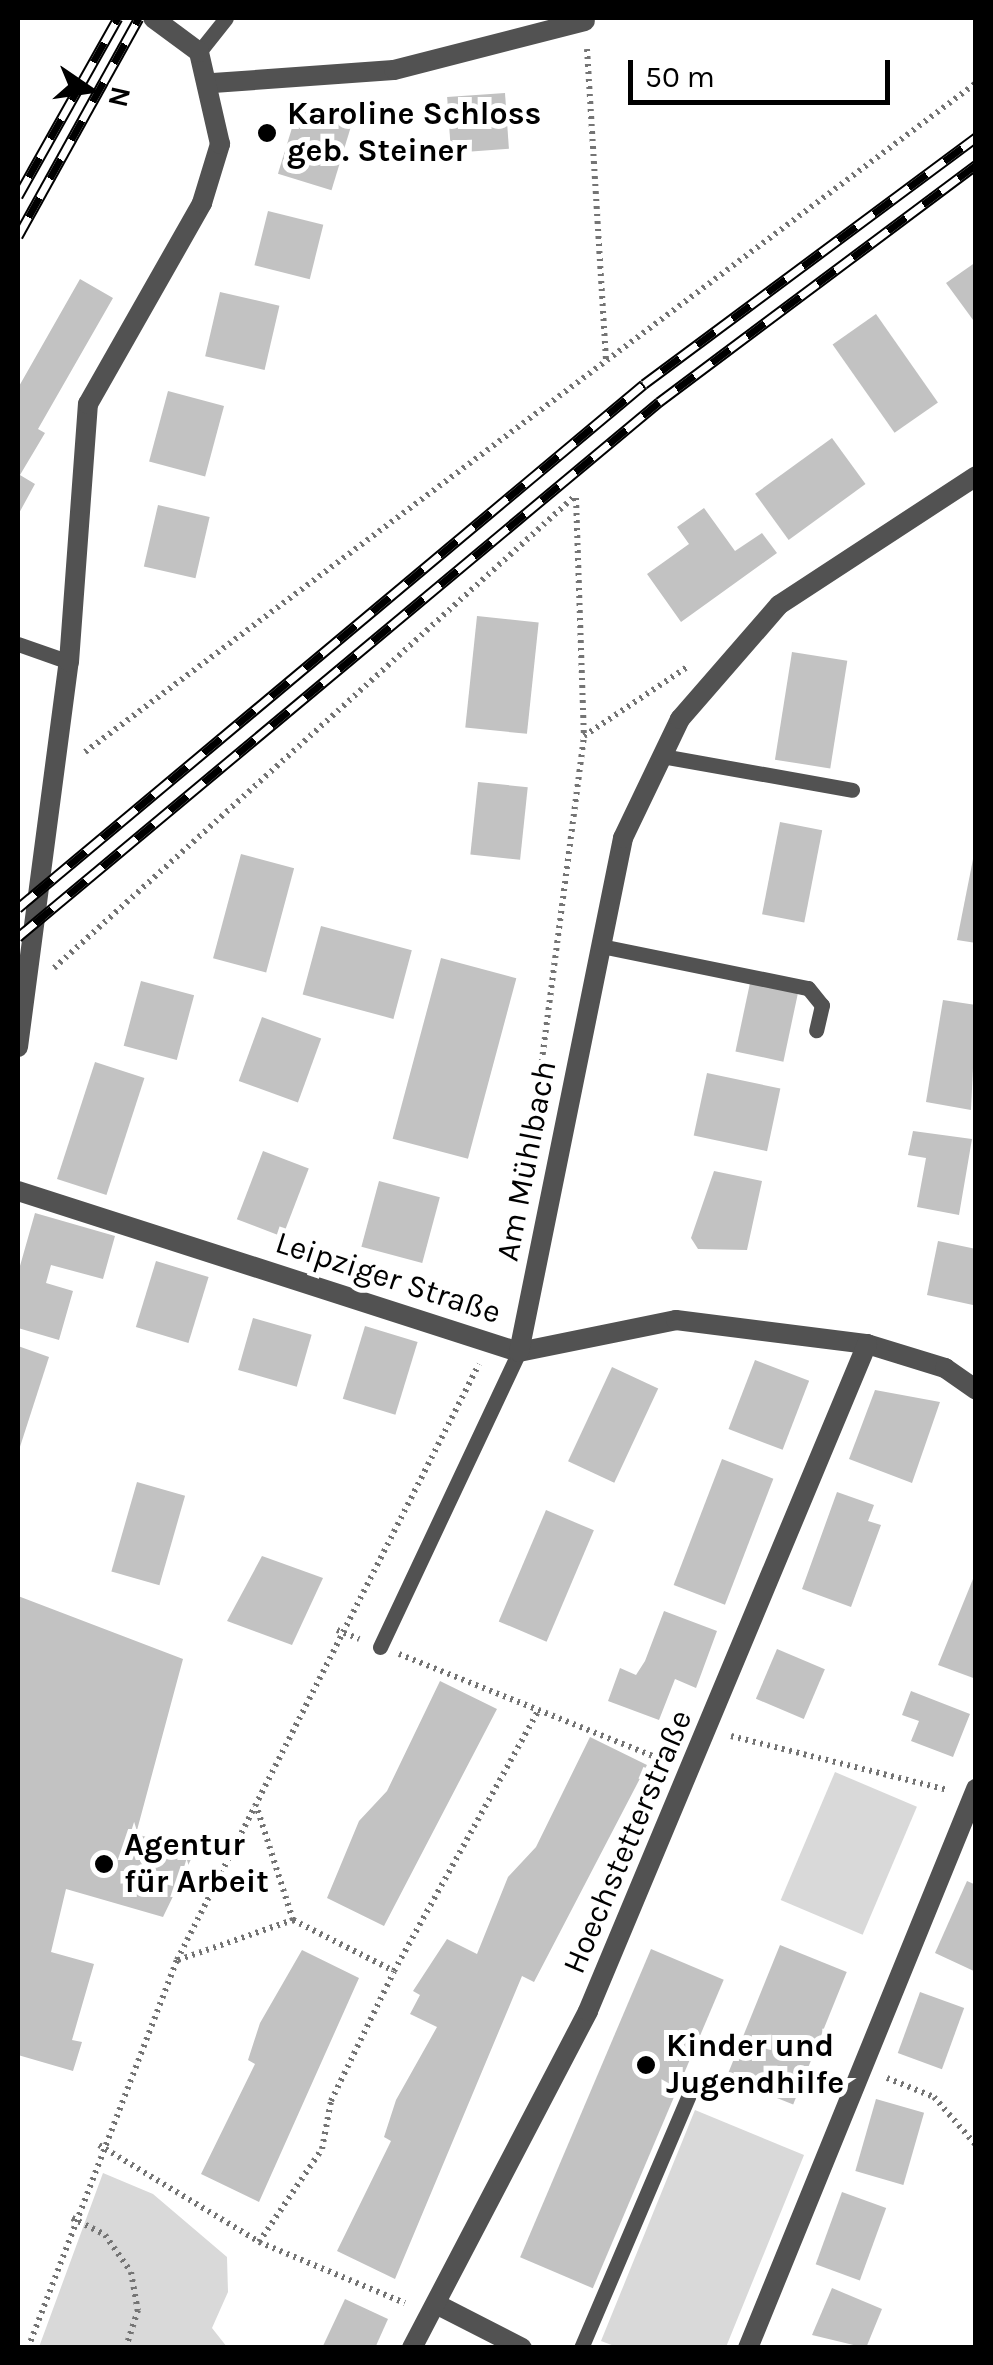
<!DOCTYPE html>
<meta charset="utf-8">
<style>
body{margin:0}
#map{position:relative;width:993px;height:2365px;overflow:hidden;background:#fff;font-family:Karla,sans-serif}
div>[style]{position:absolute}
.green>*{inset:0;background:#d9d9d9;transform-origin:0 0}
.building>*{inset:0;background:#c2c2c2;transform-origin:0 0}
.path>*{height:6px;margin-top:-3px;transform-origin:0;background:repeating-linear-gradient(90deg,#747474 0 2.5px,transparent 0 7.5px)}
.service>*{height:15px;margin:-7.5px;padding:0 7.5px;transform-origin:7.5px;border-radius:7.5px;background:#525252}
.minor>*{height:20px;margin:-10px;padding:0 10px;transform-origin:10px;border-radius:10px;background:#525252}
.tertiary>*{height:20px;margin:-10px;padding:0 10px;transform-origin:10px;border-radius:10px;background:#525252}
.rail>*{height:11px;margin-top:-5.5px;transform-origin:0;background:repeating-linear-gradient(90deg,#fff 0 22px,#000 0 44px);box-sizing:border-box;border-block:2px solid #000}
.dots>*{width:28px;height:28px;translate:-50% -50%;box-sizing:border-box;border:5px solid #fff;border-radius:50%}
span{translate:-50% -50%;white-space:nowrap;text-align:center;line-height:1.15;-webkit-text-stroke:10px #fff;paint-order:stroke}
.poi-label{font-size:32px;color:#000;font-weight:700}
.left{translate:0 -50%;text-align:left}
.street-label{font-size:32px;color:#000}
.frame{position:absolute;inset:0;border:20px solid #000;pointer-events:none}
.north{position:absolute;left:40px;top:40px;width:100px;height:100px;-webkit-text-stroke:8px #fff;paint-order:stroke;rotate:103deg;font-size:28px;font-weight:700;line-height:40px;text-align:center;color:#000}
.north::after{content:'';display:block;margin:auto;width:35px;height:45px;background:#000;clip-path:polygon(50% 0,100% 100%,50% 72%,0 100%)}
.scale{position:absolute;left:628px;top:60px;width:262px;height:45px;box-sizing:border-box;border:5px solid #000;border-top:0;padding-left:12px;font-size:30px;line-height:35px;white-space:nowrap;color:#000;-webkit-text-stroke:8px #fff;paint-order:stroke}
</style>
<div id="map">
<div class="green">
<div style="left:835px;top:1772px;width:89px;height:139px;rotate:23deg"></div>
<div style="clip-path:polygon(695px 2110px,804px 2155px,726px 2347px,617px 2347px,601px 2341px)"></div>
<div style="clip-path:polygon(103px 2173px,153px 2194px,227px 2257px,228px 2292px,212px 2328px,227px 2347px,39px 2347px)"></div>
</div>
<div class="building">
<div style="left:505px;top:93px;width:56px;height:58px;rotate:86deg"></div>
<div style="left:299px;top:105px;width:56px;height:72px;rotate:17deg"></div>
<div style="left:268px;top:211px;width:57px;height:56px;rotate:14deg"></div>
<div style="clip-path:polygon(976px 262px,976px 324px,946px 283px)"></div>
<div style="clip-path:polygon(80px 279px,113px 298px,38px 429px,45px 433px,20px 475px,35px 484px,18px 515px,18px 388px)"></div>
<div style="left:220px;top:292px;width:61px;height:66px;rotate:13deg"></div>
<div style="left:876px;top:314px;width:108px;height:53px;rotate:55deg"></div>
<div style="left:168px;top:391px;width:58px;height:73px;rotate:15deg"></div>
<div style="left:832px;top:438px;width:57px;height:95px;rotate:54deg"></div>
<div style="left:158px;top:505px;width:53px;height:63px;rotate:13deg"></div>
<div style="clip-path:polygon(704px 508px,735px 551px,762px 533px,777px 553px,681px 622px,647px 574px,689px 544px,677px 527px)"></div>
<div style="left:477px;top:616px;width:62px;height:112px;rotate:6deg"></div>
<div style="left:792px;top:652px;width:56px;height:109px;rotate:9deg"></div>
<div style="left:478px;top:782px;width:50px;height:73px;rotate:6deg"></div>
<div style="left:780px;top:822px;width:43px;height:94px;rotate:11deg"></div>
<div style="clip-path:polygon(976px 844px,976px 943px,957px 940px)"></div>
<div style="left:241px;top:854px;width:55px;height:108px;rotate:15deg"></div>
<div style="left:321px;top:926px;width:94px;height:71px;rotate:15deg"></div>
<div style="left:441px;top:958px;width:78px;height:187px;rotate:15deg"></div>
<div style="left:141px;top:981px;width:55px;height:67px;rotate:15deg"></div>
<div style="left:750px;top:983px;width:49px;height:70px;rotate:12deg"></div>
<div style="clip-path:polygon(943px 1000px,976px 1005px,971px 1110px,926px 1102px)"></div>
<div style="left:262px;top:1017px;width:63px;height:68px;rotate:20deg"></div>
<div style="left:95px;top:1062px;width:52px;height:123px;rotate:18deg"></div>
<div style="left:707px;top:1073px;width:75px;height:64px;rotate:12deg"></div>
<div style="clip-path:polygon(913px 1131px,972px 1139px,959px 1215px,917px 1207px,926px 1158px,908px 1155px)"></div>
<div style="left:263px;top:1151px;width:49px;height:73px;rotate:21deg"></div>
<div style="clip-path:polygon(714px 1171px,762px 1181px,747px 1250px,698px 1249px,691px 1238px)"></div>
<div style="left:379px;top:1181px;width:63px;height:68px;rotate:15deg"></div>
<div style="clip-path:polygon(35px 1213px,115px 1236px,103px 1279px,51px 1265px,46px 1283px,73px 1291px,59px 1340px,18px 1328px,18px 1273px)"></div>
<div style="clip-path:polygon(938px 1241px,976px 1249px,973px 1305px,927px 1295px)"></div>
<div style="left:156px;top:1261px;width:55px;height:69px;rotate:17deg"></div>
<div style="left:253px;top:1318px;width:61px;height:54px;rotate:16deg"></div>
<div style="left:365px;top:1326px;width:55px;height:76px;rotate:17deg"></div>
<div style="clip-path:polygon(18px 1346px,49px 1357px,18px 1453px)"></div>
<div style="left:755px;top:1360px;width:58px;height:74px;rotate:21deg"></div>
<div style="left:612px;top:1367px;width:51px;height:104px;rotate:25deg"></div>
<div style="clip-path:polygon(875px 1390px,940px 1402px,912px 1483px,849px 1459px)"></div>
<div style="left:722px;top:1459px;width:55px;height:135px;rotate:21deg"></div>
<div style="left:137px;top:1482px;width:50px;height:93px;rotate:16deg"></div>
<div style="clip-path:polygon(837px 1492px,874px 1505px,868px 1521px,881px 1525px,851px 1607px,802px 1589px)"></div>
<div style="left:546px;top:1510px;width:52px;height:121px;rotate:23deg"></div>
<div style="clip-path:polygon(262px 1556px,323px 1578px,292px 1645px,227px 1621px)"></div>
<div style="clip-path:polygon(973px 1579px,976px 1580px,976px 1679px,938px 1665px)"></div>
<div style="clip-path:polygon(18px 1596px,183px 1659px,136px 1834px,195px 1851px,163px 1917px,66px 1889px,51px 1952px,94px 1964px,72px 2040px,82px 2042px,73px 2071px,18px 2055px)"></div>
<div style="clip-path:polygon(664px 1611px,717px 1631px,696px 1688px,675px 1679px,659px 1720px,608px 1701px,620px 1668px,636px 1675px,645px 1661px)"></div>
<div style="left:777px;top:1649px;width:52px;height:54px;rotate:23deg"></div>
<div style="clip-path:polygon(440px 1681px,497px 1709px,384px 1926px,327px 1898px,359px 1821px,387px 1791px)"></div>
<div style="clip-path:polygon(911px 1691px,970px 1714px,953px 1757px,911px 1741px,919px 1721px,902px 1715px)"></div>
<div style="clip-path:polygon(590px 1737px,647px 1765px,534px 1982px,522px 1976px,395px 2279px,337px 2251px,391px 2141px,384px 2137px,396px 2100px,437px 2027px,410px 2014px,420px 1995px,413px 1991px,447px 1939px,477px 1954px,508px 1877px,536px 1847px)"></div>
<div style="clip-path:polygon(967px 1881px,976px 1885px,976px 1972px,935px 1953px)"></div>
<div style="left:780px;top:1945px;width:72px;height:143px;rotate:22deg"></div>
<div style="left:651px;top:1949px;width:79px;height:335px;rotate:23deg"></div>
<div style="clip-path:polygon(302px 1950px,359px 1978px,259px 2202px,201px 2174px,255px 2064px,248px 2060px,260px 2023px)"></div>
<div style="left:920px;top:1992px;width:47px;height:65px;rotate:20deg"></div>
<div style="left:876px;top:2099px;width:50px;height:75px;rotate:16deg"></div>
<div style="left:842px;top:2192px;width:47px;height:77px;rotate:20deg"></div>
<div style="clip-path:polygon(832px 2288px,882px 2309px,866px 2348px,812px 2335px)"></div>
<div style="clip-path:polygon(345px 2299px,388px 2319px,375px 2348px,322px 2348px)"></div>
</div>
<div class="path">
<div style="left:587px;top:49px;width:312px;rotate:86.5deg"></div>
<div style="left:576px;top:498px;width:238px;rotate:88.1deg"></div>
<div style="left:584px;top:736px;width:124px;rotate:-33.8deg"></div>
<div style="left:85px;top:752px;width:1114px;rotate:-36.9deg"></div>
<div style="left:54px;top:968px;width:703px;rotate:-42.18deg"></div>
<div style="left:533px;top:1129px;width:396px;rotate:-82.6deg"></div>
<div style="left:337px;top:1630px;width:24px;rotate:22deg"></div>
<div style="left:399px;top:1654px;width:287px;rotate:21.9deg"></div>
<div style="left:731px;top:1736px;width:223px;rotate:14deg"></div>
<div style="left:293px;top:1920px;width:113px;rotate:26.8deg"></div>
<div style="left:178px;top:1960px;width:122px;rotate:-19.2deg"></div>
<div style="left:293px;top:1920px;width:121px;rotate:-107.8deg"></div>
<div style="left:887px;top:2078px;width:51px;rotate:22deg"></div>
<div style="left:934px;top:2097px;width:64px;rotate:48.8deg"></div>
<div style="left:99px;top:2145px;width:187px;rotate:31.2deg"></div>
<div style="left:259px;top:2242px;width:158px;rotate:22.7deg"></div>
<div style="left:72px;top:2218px;width:37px;rotate:27deg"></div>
<div style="left:105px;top:2235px;width:45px;rotate:54.9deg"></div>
<div style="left:131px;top:2272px;width:39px;rotate:80deg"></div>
<div style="left:138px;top:2310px;width:40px;rotate:108deg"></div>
<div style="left:259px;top:2242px;width:112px;rotate:-55.9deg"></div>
<div style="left:322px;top:2149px;width:49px;rotate:-79.4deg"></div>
<div style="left:331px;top:2101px;width:144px;rotate:-64.1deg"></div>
<div style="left:394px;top:1971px;width:297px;rotate:-61deg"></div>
<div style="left:28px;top:2348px;width:416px;rotate:-69deg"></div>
<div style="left:177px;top:1960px;width:668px;rotate:-63.13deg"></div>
</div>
<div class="service">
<div style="left:199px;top:52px;width:43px;rotate:-51.5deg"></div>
<div style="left:18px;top:644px;width:54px;rotate:19.4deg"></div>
<div style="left:662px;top:756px;width:193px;rotate:10.1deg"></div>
<div style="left:601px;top:946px;width:211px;rotate:11.5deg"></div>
<div style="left:808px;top:988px;width:22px;rotate:51deg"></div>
<div style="left:822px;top:1005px;width:26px;rotate:103deg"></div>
<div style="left:380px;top:1647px;width:326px;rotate:-64.8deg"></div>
<div style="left:581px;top:2348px;width:290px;rotate:-66.9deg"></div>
</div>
<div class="minor">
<div style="left:213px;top:83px;width:181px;rotate:-4.1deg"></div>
<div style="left:394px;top:70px;width:197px;rotate:-14.4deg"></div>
<div style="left:18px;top:1191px;width:526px;rotate:17.82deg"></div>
<div style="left:519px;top:1352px;width:160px;rotate:-11.5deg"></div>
<div style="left:676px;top:1320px;width:193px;rotate:7.2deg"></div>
<div style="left:867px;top:1344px;width:82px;rotate:17.1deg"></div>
<div style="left:945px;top:1368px;width:38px;rotate:35deg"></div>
<div style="left:519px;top:1352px;width:524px;rotate:-78.56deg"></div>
<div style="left:623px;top:838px;width:132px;rotate:-64.4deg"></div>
<div style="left:680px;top:719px;width:151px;rotate:-49deg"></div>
<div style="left:779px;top:605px;width:235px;rotate:-33.2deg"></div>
<div style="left:440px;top:2306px;width:92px;rotate:27.1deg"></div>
<div style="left:412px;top:2348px;width:380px;rotate:-62.4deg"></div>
<div style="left:588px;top:2011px;width:723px;rotate:-67.3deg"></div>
<div style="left:748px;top:2348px;width:604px;rotate:-67.81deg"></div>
</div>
<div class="tertiary">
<div style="left:18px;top:1047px;width:388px;rotate:-82.5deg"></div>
<div style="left:69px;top:662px;width:259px;rotate:-85.8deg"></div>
<div style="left:88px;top:404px;width:231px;rotate:-60.4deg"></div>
<div style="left:202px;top:203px;width:62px;rotate:-73deg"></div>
<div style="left:220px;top:144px;width:94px;rotate:-102.9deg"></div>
<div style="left:199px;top:52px;width:57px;rotate:-143.5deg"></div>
</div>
<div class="rail">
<div style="left:18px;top:196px;width:204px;rotate:-60.7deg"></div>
<div style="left:18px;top:236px;width:249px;rotate:-61deg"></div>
<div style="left:18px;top:908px;width:816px;rotate:-39.93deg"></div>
<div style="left:644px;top:384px;width:414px;rotate:-36.6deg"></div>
<div style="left:18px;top:937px;width:835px;rotate:-39.85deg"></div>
<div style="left:659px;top:402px;width:396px;rotate:-36.8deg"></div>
</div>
<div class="dots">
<div style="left:267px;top:133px;background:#000"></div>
<div style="left:104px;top:1864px;background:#000"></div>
<div style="left:646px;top:2065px;background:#000"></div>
</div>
<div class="poi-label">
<span class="left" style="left:287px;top:133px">Karoline Schloss<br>geb. Steiner</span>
<span class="left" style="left:124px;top:1864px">Agentur<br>für Arbeit</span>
<span class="left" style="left:666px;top:2065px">Kinder und<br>Jugendhilfe</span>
</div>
<div class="street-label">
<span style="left:527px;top:1161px;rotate:-79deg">Am Mühlbach</span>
<span style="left:388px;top:1278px;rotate:18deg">Leipziger Straße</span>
<span style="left:628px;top:1842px;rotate:-67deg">Hoechstetterstraße</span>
</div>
<div class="frame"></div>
<div class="north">N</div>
<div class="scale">50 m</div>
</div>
